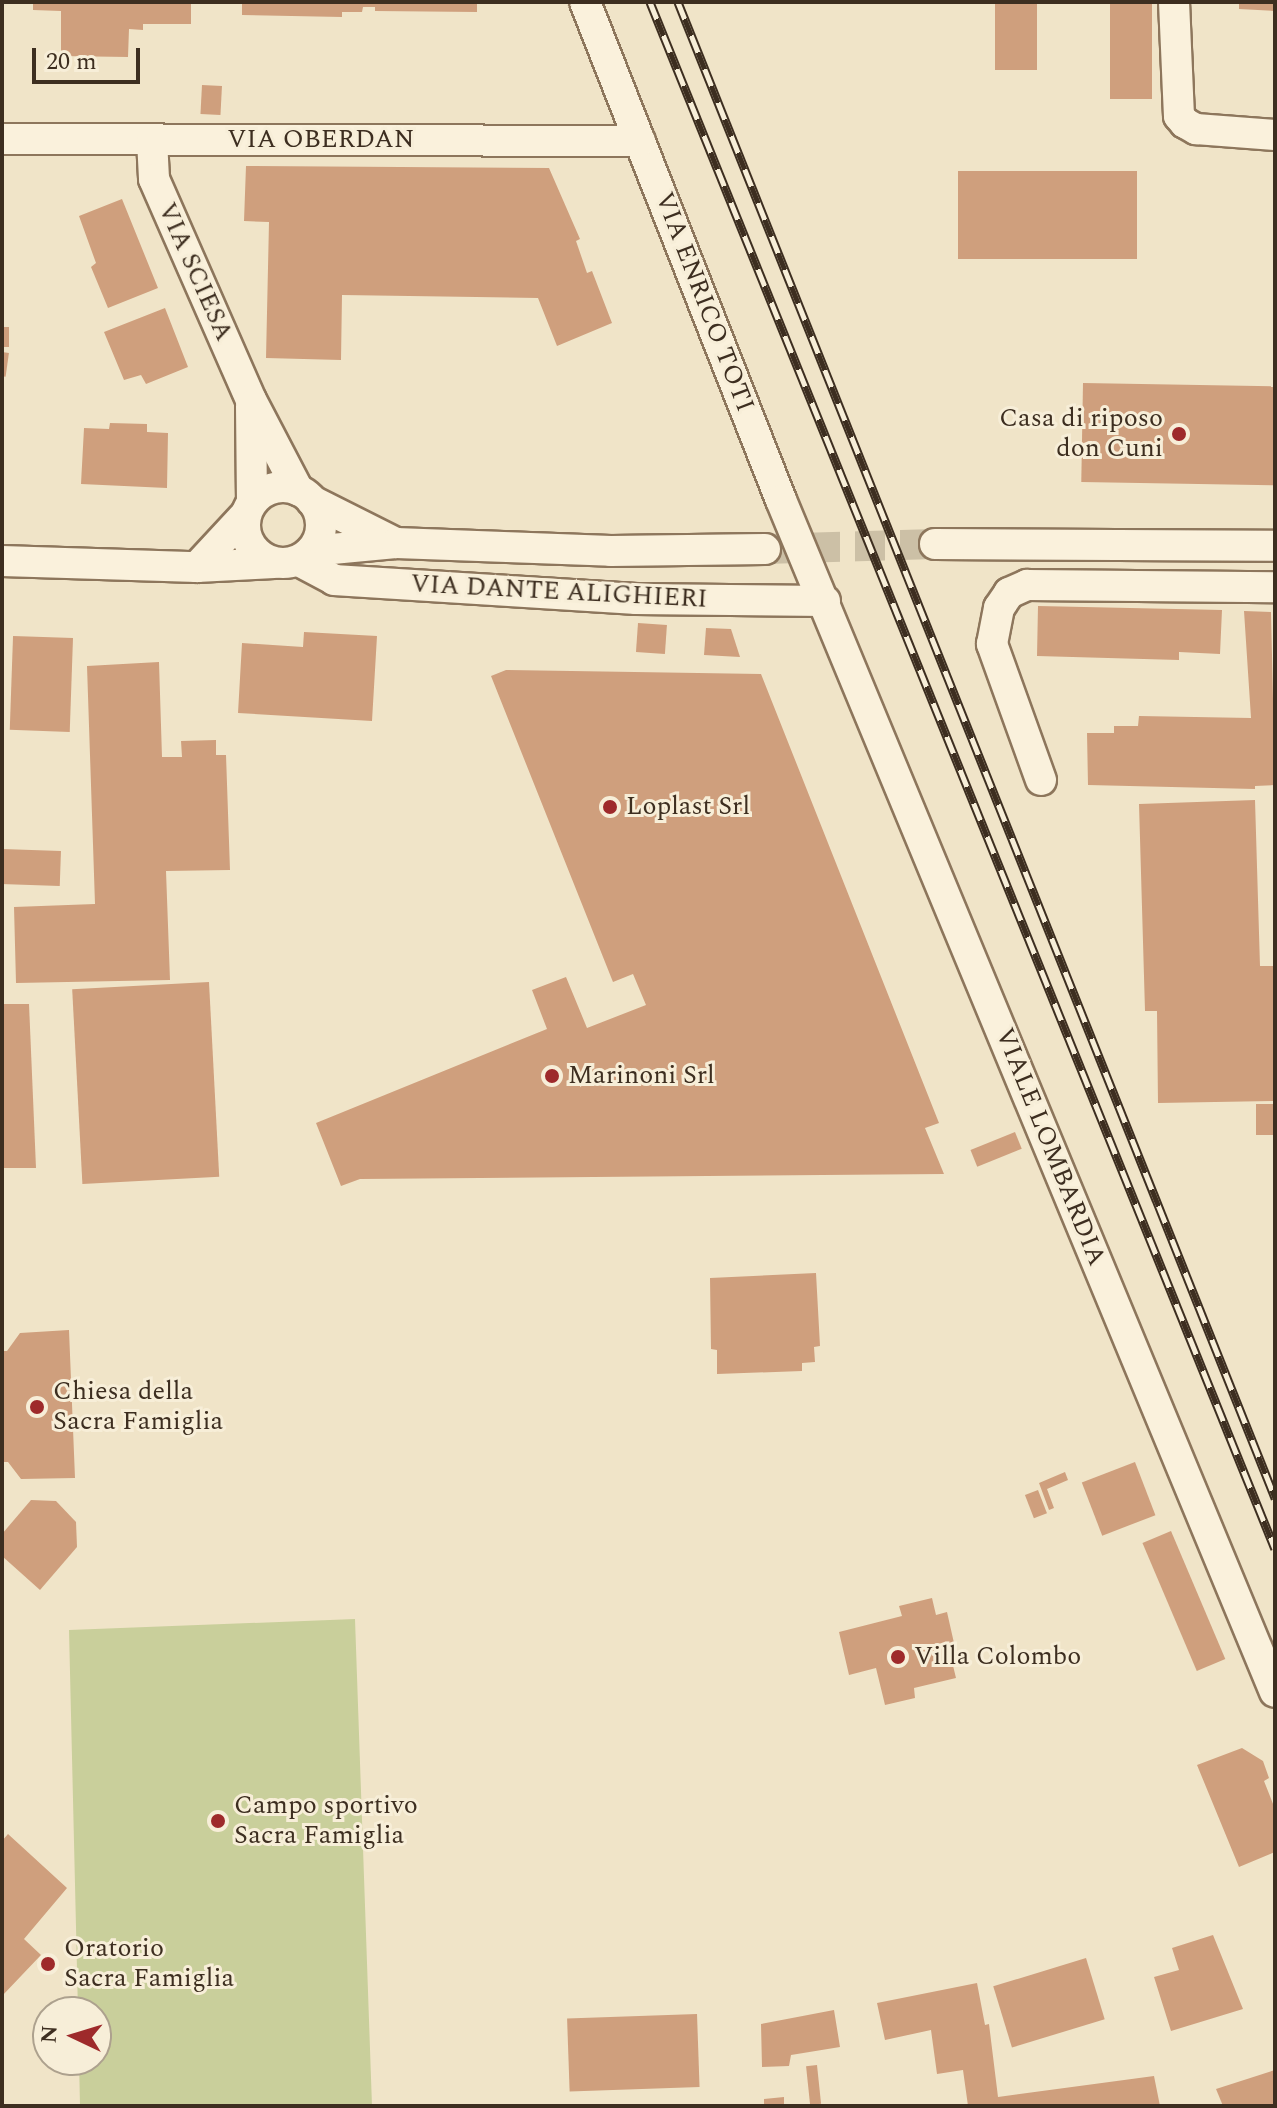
<!DOCTYPE html>
<style>
body{margin:0}
#map{position:relative;width:1277px;height:2108px;overflow:hidden;background:#f0e4c8;font-family:Spectral,serif}
div>[style]{position:absolute}
.green>*{inset:0;background:#c9cf9b}
.building>*{inset:0;background:#cf9f7d;transform-origin:0 0}
.minor-tunnel>*{height:30px;margin-top:-15px;transform-origin:0;background:repeating-linear-gradient(90deg,#ccc0a6 0 30px,transparent 0 45px)}
.roads{filter:drop-shadow(2px 0 #8d765c) drop-shadow(-2px 0 #8d765c) drop-shadow(0 2px #8d765c) drop-shadow(0 -2px #8d765c)}
.minor>*{height:30px;margin:-15px;padding:0 15px;transform-origin:15px;border-radius:15px;background:#faf1dc}
.minor>.ring{margin:-15px;padding:0;box-sizing:content-box;background:none;border:30px solid #faf1dc;border-radius:50%}
.rail>*{height:9px;margin-top:-4.5px;transform-origin:0;background:repeating-linear-gradient(90deg,#f7eed8 0 18px,#3d2e20 0 36px);box-sizing:border-box;border-block:2px solid #3d2e20}
.dots>*{width:22px;height:22px;translate:-50% -50%;box-sizing:border-box;border:4px solid #f7eed8;border-radius:50%}
span{translate:-50% -50%;white-space:nowrap;text-align:center;line-height:1.15;-webkit-text-stroke:6px #f7eed8;paint-order:stroke}
.street-label{font-size:26px;color:#3d2e20}
.poi-label{font-size:26px;color:#3d2e20}
.right{translate:-100% -50%;text-align:right}
.left{translate:0 -50%;text-align:left}
.frame{position:absolute;inset:0;border:4px solid #3d2e20;pointer-events:none}
.north{position:absolute;left:32px;top:1996px;width:80px;height:80px;box-sizing:border-box;background:#f7eed8;border:2px solid #ada18e;border-radius:50%;rotate:274deg;font-size:22px;font-weight:700;line-height:32px;text-align:center;color:#3d2e20}
.north::after{content:'';display:block;margin:auto;width:28px;height:36px;background:#9e2a2b;clip-path:polygon(50% 0,100% 100%,50% 72%,0 100%)}
.scale{position:absolute;left:32px;top:48px;width:108px;height:36px;box-sizing:border-box;border:4px solid #3d2e20;border-top:0;padding-left:10px;font-size:24px;line-height:28px;white-space:nowrap;color:#3d2e20;-webkit-text-stroke:6px #f7eed8;paint-order:stroke}
</style>
<div id="map">
<div class="green">
<div style="clip-path:polygon(355px 1619px,372px 2106px,80px 2106px,79px 2060px,96px 2060px,96px 2012px,78px 2012px,69px 1630px)"></div>
</div>
<div class="building">
<div style="clip-path:polygon(33px 2px,191px 2px,191px 24px,143px 24px,143px 30px,129px 29px,128px 57px,61px 56px,61px 11px,33px 10px)"></div>
<div style="clip-path:polygon(242px 2px,477px 2px,477px 12px,375px 11px,375px 7px,363px 7px,362px 12px,342px 12px,342px 17px,242px 15px)"></div>
<div style="left:995px;top:2px;width:42px;height:68px"></div>
<div style="left:1110px;top:2px;width:42px;height:97px"></div>
<div style="clip-path:polygon(1239px 2px,1275px 2px,1275px 11px,1239px 9px)"></div>
<div style="left:202px;top:85px;width:20px;height:29px;rotate:3deg"></div>
<div style="clip-path:polygon(246px 166px,549px 168px,580px 239px,576px 241px,587px 273px,592px 271px,612px 323px,557px 346px,538px 298px,342px 295px,341px 360px,266px 358px,269px 222px,244px 221px)"></div>
<div style="left:958px;top:171px;width:179px;height:88px"></div>
<div style="clip-path:polygon(122px 199px,158px 288px,108px 308px,91px 267px,96px 263px,79px 216px)"></div>
<div style="clip-path:polygon(165px 308px,188px 367px,146px 384px,141px 375px,124px 380px,104px 332px)"></div>
<div style="left:2px;top:327px;width:7px;height:20px"></div>
<div style="left:2px;top:352px;width:7px;height:24px;rotate:8deg"></div>
<div style="left:1083px;top:383px;width:192px;height:99px;rotate:1deg"></div>
<div style="clip-path:polygon(110px 423px,147px 424px,147px 432px,168px 433px,167px 488px,81px 484px,84px 428px,109px 429px)"></div>
<div style="clip-path:polygon(1038px 606px,1222px 610px,1220px 654px,1179px 652px,1179px 660px,1037px 656px)"></div>
<div style="clip-path:polygon(1244px 611px,1271px 612px,1275px 785px,1255px 786px,1255px 789px,1088px 785px,1087px 733px,1114px 733px,1114px 726px,1138px 726px,1139px 716px,1251px 718px)"></div>
<div style="left:638px;top:623px;width:29px;height:29px;rotate:4deg"></div>
<div style="clip-path:polygon(706px 628px,731px 629px,740px 657px,704px 655px)"></div>
<div style="clip-path:polygon(304px 632px,377px 636px,372px 721px,238px 713px,242px 643px,303px 647px)"></div>
<div style="left:73px;top:638px;width:94px;height:60px;rotate:92deg"></div>
<div style="clip-path:polygon(159px 662px,162px 757px,182px 757px,181px 741px,216px 740px,216px 755px,226px 755px,230px 870px,166px 871px,170px 980px,16px 983px,14px 907px,95px 904px,87px 666px)"></div>
<div style="clip-path:polygon(506px 670px,761px 674px,939px 1123px,925px 1128px,944px 1174px,360px 1179px,341px 1186px,316px 1123px,547px 1029px,532px 990px,566px 977px,587px 1028px,646px 1005px,633px 974px,613px 982px,491px 676px)"></div>
<div style="clip-path:polygon(1255px 800px,1260px 966px,1275px 966px,1275px 1101px,1158px 1103px,1157px 1011px,1145px 1011px,1139px 804px)"></div>
<div style="left:2px;top:849px;width:59px;height:35px;rotate:2deg"></div>
<div style="left:209px;top:982px;width:195px;height:137px;rotate:87deg"></div>
<div style="clip-path:polygon(2px 1004px,29px 1004px,36px 1168px,2px 1168px)"></div>
<div style="left:1256px;top:1104px;width:19px;height:31px"></div>
<div style="left:1015px;top:1132px;width:18px;height:48px;rotate:68deg"></div>
<div style="clip-path:polygon(816px 1273px,820px 1346px,814px 1347px,815px 1362px,802px 1363px,802px 1371px,717px 1374px,717px 1350px,711px 1349px,710px 1278px)"></div>
<div style="clip-path:polygon(69px 1330px,75px 1478px,21px 1479px,8px 1462px,2px 1462px,2px 1351px,7px 1351px,20px 1333px)"></div>
<div style="left:1135px;top:1462px;width:57px;height:57px;rotate:69deg"></div>
<div style="clip-path:polygon(1065px 1472px,1068px 1480px,1047px 1489px,1054px 1508px,1049px 1510px,1039px 1483px)"></div>
<div style="left:1038px;top:1490px;width:25px;height:14px;rotate:69deg"></div>
<div style="clip-path:polygon(31px 1500px,56px 1501px,76px 1522px,77px 1547px,40px 1590px,2px 1556px,2px 1534px)"></div>
<div style="left:1171px;top:1531px;width:139px;height:31px;rotate:67deg"></div>
<div style="clip-path:polygon(932px 1598px,936px 1615px,947px 1612px,954px 1643px,948px 1645px,956px 1678px,914px 1688px,915px 1698px,885px 1705px,876px 1668px,849px 1675px,839px 1632px,902px 1616px,899px 1606px)"></div>
<div style="clip-path:polygon(1242px 1748px,1263px 1761px,1269px 1778px,1264px 1781px,1275px 1809px,1275px 1852px,1239px 1867px,1197px 1765px)"></div>
<div style="clip-path:polygon(8px 1834px,67px 1888px,24px 1939px,41px 1955px,2px 1996px,2px 1841px)"></div>
<div style="clip-path:polygon(1213px 1935px,1243px 2009px,1171px 2031px,1154px 1977px,1179px 1970px,1172px 1948px)"></div>
<div style="left:1086px;top:1958px;width:64px;height:97px;rotate:73deg"></div>
<div style="clip-path:polygon(977px 1983px,985px 2025px,989px 2024px,998px 2097px,1154px 2076px,1160px 2106px,968px 2106px,963px 2070px,937px 2074px,931px 2030px,885px 2040px,877px 2003px)"></div>
<div style="clip-path:polygon(834px 2010px,840px 2047px,791px 2055px,789px 2066px,762px 2067px,761px 2024px)"></div>
<div style="left:697px;top:2014px;width:73px;height:130px;rotate:88deg"></div>
<div style="left:817px;top:2065px;width:39px;height:11px;rotate:84deg"></div>
<div style="clip-path:polygon(1275px 2070px,1275px 2106px,1223px 2106px,1216px 2089px)"></div>
<div style="clip-path:polygon(784px 2097px,784px 2106px,764px 2106px,764px 2099px)"></div>
</div>
<div class="minor-tunnel">
<div style="left:765px;top:549px;width:170px;rotate:-1.7deg"></div>
</div>
<div class="roads">
<div class="minor">
<div style="left:585px;top:2px;width:535px;rotate:68.52deg"></div>
<div style="left:781px;top:500px;width:1290px;rotate:67.49deg"></div>
<div style="left:1174px;top:2px;width:114px;rotate:87.5deg"></div>
<div style="left:1179px;top:116px;width:9px;rotate:49deg"></div>
<div style="left:1185px;top:123px;width:13px;rotate:29deg"></div>
<div style="left:1196px;top:129px;width:79px;rotate:4.3deg"></div>
<div style="left:2px;top:139px;width:638px;rotate:0.18deg"></div>
<div style="left:152px;top:140px;width:39px;rotate:87deg"></div>
<div style="left:154px;top:179px;width:241px;rotate:66.3deg"></div>
<div style="left:251px;top:400px;width:102px;rotate:62.4deg"></div>
<div style="left:251px;top:406px;width:96px;rotate:89.4deg"></div>
<div class="ring" style="left:245px;top:487px;width:46px;height:46px"></div>
<div style="left:312px;top:501px;width:94px;rotate:26.6deg"></div>
<div style="left:935px;top:544px;width:340px;rotate:0.3deg"></div>
<div style="left:311px;top:551px;width:85px;rotate:-5.4deg"></div>
<div style="left:396px;top:543px;width:215px;rotate:2.1deg"></div>
<div style="left:611px;top:551px;width:154px;rotate:-0.7deg"></div>
<div style="left:2px;top:561px;width:195px;rotate:1.8deg"></div>
<div style="left:197px;top:567px;width:77px;rotate:-3deg"></div>
<div style="left:299px;top:561px;width:40px;rotate:28deg"></div>
<div style="left:334px;top:580px;width:303px;rotate:3.6deg"></div>
<div style="left:636px;top:599px;width:189px;rotate:0.6deg"></div>
<div style="left:197px;top:567px;width:72px;rotate:-47.2deg"></div>
<div style="left:1041px;top:780px;width:145px;rotate:-109.8deg"></div>
<div style="left:992px;top:644px;width:37px;rotate:-79deg"></div>
<div style="left:999px;top:608px;width:18px;rotate:-56deg"></div>
<div style="left:1009px;top:593px;width:20px;rotate:-24deg"></div>
<div style="left:1027px;top:585px;width:248px;rotate:0.5deg"></div>
</div>
</div>
<div class="rail">
<div style="left:650px;top:2px;width:1668px;rotate:68deg"></div>
<div style="left:678px;top:2px;width:1611px;rotate:68.24deg"></div>
</div>
<div class="dots">
<div style="left:1179px;top:434px;background:#9e2a2b"></div>
<div style="left:610px;top:807px;background:#9e2a2b"></div>
<div style="left:552px;top:1076px;background:#9e2a2b"></div>
<div style="left:37px;top:1407px;background:#9e2a2b"></div>
<div style="left:898px;top:1657px;background:#9e2a2b"></div>
<div style="left:218px;top:1821px;background:#9e2a2b"></div>
<div style="left:48px;top:1964px;background:#9e2a2b"></div>
</div>
<div class="street-label">
<span style="left:321px;top:140px">VIA OBERDAN</span>
<span style="left:195px;top:272px;rotate:66deg">VIA SCIESA</span>
<span style="left:704px;top:302px;rotate:69deg">VIA ENRICO TOTI</span>
<span style="left:559px;top:592px;rotate:3deg">VIA DANTE ALIGHIERI</span>
<span style="left:1050px;top:1147px;rotate:68deg">VIALE LOMBARDIA</span>
</div>
<div class="poi-label">
<span class="right" style="left:1163px;top:434px">Casa di riposo<br>don Cuni</span>
<span class="left" style="left:626px;top:807px">Loplast Srl</span>
<span class="left" style="left:568px;top:1076px">Marinoni Srl</span>
<span class="left" style="left:53px;top:1407px">Chiesa della<br>Sacra Famiglia</span>
<span class="left" style="left:914px;top:1657px">Villa Colombo</span>
<span class="left" style="left:234px;top:1821px">Campo sportivo<br>Sacra Famiglia</span>
<span class="left" style="left:64px;top:1964px">Oratorio<br>Sacra Famiglia</span>
</div>
<div class="frame"></div>
<div class="north">N</div>
<div class="scale">20 m</div>
</div>
